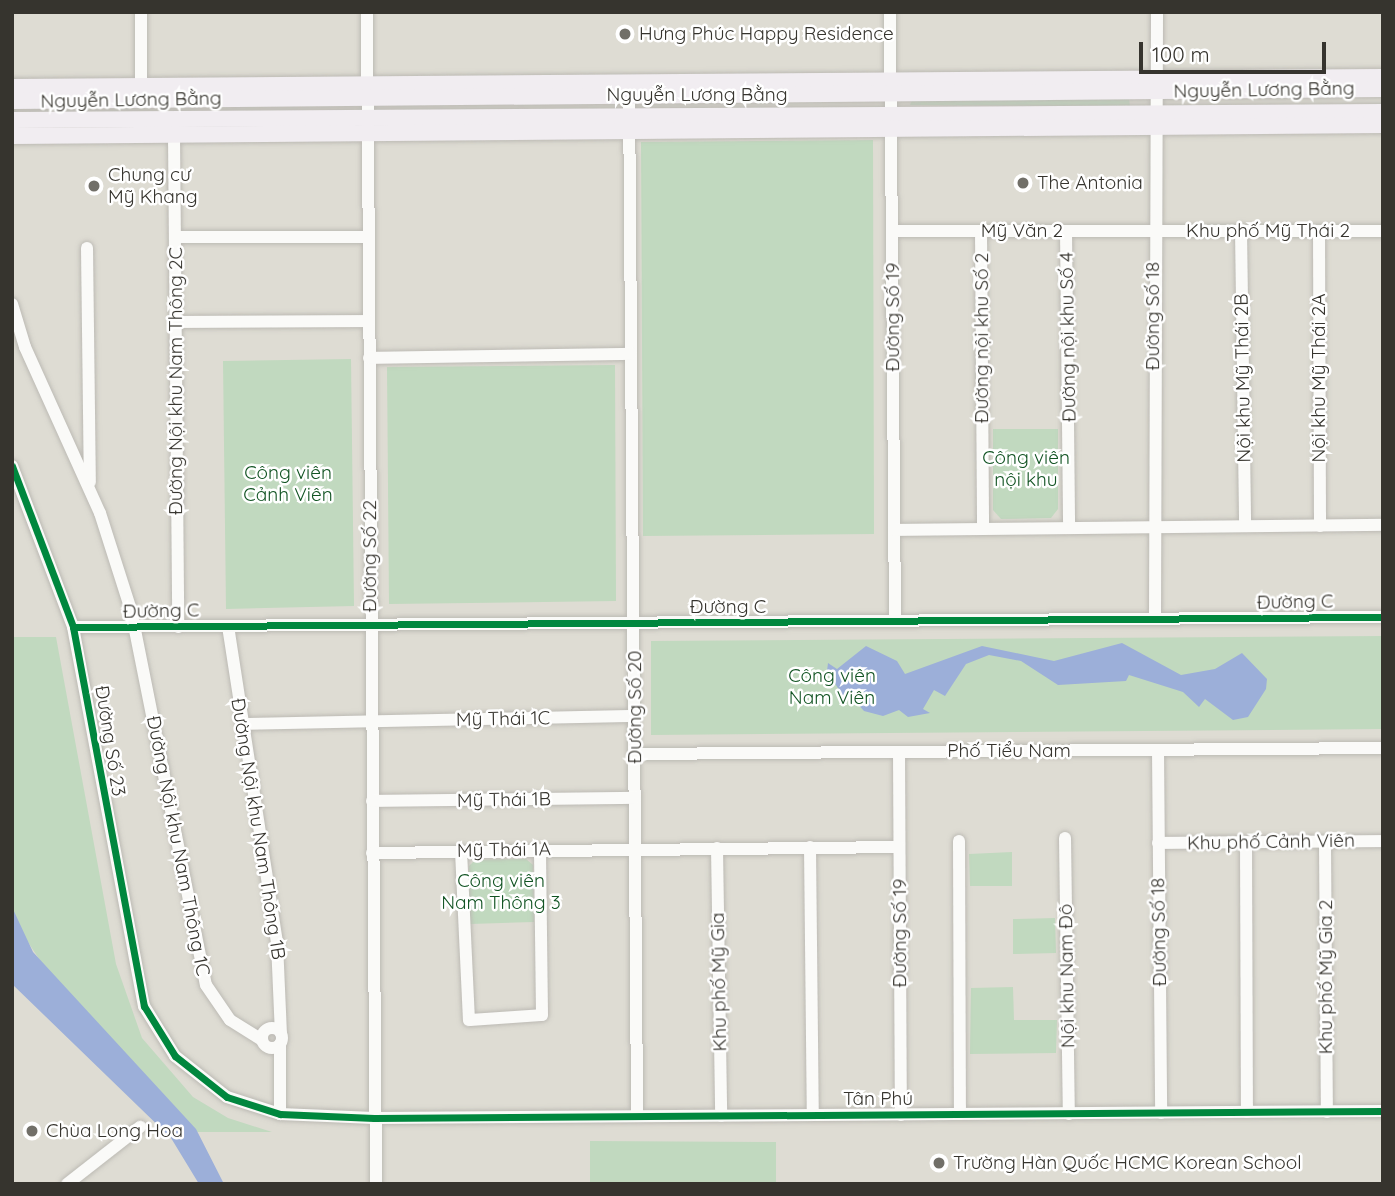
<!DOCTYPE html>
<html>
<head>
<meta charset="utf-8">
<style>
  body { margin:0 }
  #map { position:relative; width:1395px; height:1196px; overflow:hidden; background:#dedcd3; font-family:Quicksand,sans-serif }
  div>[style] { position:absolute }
  .green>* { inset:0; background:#c1d9bf }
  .water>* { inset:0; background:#9cafd9 }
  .roads { filter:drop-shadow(0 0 2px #bcbab4) drop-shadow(0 0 2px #bcbab4) }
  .minor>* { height:12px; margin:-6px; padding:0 6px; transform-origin:6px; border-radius:6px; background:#fafaf8 }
  .minor>.ring { margin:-6px; padding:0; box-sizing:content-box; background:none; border:12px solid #fafaf8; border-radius:50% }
  .major>* { height:16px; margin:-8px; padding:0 8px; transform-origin:8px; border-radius:8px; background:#f1edf1 }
  .cycleway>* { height:7px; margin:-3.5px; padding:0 3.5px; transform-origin:3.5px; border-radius:3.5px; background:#00873e }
  .dots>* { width:19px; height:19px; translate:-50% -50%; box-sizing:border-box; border:4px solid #fff; border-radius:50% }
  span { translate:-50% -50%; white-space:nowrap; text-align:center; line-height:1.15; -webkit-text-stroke:5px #fff; paint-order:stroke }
  .poi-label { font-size:19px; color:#36342e }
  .left { translate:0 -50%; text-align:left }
  .street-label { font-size:19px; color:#36342e }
  .park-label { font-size:19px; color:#125423 }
  .frame { position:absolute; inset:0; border:14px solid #36342e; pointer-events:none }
  .scale { position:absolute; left:1139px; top:42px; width:187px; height:32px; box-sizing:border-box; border:4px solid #36342e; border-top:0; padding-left:9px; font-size:21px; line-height:24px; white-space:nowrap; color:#36342e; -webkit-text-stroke:5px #fff; paint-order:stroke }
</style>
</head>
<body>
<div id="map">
  <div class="green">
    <div style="clip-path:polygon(1129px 99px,1130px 106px,910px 105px,912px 100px)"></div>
    <div style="clip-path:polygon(873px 140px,874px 534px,643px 536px,641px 142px)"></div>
    <div style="clip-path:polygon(351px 359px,354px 606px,226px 609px,223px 361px)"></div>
    <div style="clip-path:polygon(615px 365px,616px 601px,389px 604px,387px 367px)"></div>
    <div style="clip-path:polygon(993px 429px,1058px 429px,1058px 509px,1051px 518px,1001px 519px,993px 510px)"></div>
    <div style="clip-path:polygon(1383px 636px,1383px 729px,651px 735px,651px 641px)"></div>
    <div style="clip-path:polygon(12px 637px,56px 637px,116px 964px,142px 1038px,193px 1097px,228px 1118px,272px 1132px,197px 1132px,49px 974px,20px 930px,12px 907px)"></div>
    <div style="clip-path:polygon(1012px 852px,1012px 886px,970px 886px,969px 854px)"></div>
    <div style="clip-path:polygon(526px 859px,533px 865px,534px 922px,470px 924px,469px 866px,475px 860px)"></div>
    <div style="clip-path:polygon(1055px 918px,1056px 953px,1013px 954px,1013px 919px)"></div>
    <div style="clip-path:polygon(1013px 987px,1014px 1020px,1057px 1020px,1056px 1053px,970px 1054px,971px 988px)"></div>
    <div style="clip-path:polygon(590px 1141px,776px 1142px,776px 1184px,590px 1184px)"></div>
  </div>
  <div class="water">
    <div style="clip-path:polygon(1122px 643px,1181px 675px,1215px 669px,1242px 653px,1267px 679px,1266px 689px,1248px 717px,1233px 720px,1205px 699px,1199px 707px,1183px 692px,1129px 675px,1126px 681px,1058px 685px,1021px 661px,989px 655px,966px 664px,945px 696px,934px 690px,923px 709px,930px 713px,908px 717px,899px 710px,883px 716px,864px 711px,850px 695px,845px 699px,827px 671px,828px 663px,837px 669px,866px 646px,897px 661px,905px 674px,982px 646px,1054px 661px)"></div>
    <div style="clip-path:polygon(12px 907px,33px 952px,196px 1129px,224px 1184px,199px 1184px,171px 1138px,12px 984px)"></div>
  </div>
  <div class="roads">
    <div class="minor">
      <div style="left:141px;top:12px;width:80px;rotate:90deg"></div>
      <div style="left:367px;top:12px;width:1172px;rotate:89.56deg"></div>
      <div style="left:890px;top:12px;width:609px;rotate:89.53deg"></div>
      <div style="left:629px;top:88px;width:1028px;rotate:89.55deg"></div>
      <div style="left:174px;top:135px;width:492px;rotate:89.5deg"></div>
      <div style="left:1241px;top:230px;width:296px;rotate:89.2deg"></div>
      <div style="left:892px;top:231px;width:491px"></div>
      <div style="left:981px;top:231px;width:298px;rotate:89.6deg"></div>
      <div style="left:1066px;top:231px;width:297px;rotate:89.4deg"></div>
      <div style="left:1319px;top:231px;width:295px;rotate:89.8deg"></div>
      <div style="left:175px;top:237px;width:193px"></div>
      <div style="left:87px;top:248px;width:234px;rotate:89.3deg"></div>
      <div style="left:12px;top:304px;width:45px;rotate:73.2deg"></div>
      <div style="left:25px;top:347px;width:182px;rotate:65.7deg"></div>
      <div style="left:100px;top:513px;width:102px;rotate:72.3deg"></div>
      <div style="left:131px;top:610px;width:382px;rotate:78.7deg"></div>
      <div style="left:206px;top:985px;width:42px;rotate:55.6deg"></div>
      <div style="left:230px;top:1020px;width:38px;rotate:32deg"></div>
      <div style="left:175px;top:322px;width:194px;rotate:-0.3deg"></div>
      <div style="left:369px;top:358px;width:262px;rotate:-0.9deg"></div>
      <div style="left:12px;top:466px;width:172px;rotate:69.2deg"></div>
      <div style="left:73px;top:627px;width:386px;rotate:79.4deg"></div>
      <div style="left:144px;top:1006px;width:59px;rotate:58.2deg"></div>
      <div style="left:175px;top:1056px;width:66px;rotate:38.3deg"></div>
      <div style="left:227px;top:1097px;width:56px;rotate:17.8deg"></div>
      <div style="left:280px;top:1114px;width:94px;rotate:2.4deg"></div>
      <div style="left:374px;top:1118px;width:1009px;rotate:-0.4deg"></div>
      <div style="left:894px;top:530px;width:489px;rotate:-0.6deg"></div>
      <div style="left:1155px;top:619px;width:607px;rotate:-89.81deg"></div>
      <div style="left:228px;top:626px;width:321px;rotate:81.2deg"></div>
      <div style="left:277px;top:943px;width:90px;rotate:87.5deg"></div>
      <div style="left:73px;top:627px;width:1310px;rotate:-0.44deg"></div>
      <div style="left:242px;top:724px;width:393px;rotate:-1.2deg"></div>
      <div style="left:1158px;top:750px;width:363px;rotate:89.5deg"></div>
      <div style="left:899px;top:752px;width:363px;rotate:89.7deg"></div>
      <div style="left:635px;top:754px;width:748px;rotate:-0.46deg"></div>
      <div style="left:372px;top:801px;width:263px;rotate:-0.7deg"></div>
      <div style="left:1065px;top:838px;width:276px;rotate:89.2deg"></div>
      <div style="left:959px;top:841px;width:273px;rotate:89.8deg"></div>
      <div style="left:1246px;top:842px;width:270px;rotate:89.8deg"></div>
      <div style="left:1325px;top:842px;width:270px;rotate:89.6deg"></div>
      <div style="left:1158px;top:843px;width:225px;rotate:-0.5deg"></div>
      <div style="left:810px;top:847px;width:268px;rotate:89.4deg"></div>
      <div style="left:717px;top:848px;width:268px;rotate:89.1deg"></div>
      <div style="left:461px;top:851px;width:169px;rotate:87.3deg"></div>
      <div style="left:469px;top:1020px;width:73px;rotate:-3.9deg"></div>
      <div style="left:542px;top:1015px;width:165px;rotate:-90.7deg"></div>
      <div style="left:372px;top:853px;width:527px;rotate:-0.65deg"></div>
      <div class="ring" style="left:262px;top:1028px;width:8px;height:8px"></div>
      <div style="left:280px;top:1114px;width:70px;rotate:-90deg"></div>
      <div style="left:67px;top:1184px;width:93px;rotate:-38deg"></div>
    </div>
    <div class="major">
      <div style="left:12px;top:87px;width:1371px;rotate:-0.42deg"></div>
      <div style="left:12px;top:101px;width:1371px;rotate:-0.5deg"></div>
      <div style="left:12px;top:120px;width:1371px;rotate:-0.33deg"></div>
      <div style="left:12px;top:136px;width:1371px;rotate:-0.46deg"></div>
    </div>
  </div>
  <div class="cycleway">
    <div style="left:12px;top:466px;width:172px;rotate:69.2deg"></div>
    <div style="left:73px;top:627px;width:386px;rotate:79.4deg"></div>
    <div style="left:144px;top:1006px;width:59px;rotate:58.2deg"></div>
    <div style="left:175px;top:1056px;width:66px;rotate:38.3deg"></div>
    <div style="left:227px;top:1097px;width:56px;rotate:17.8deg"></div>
    <div style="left:280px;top:1114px;width:94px;rotate:2.4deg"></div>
    <div style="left:374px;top:1118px;width:1009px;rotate:-0.4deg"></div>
    <div style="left:73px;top:627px;width:1310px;rotate:-0.44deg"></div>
  </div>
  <div class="dots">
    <div style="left:625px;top:34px;background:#716f68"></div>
    <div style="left:1023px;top:183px;background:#716f68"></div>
    <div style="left:94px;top:186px;background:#716f68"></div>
    <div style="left:32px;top:1131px;background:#716f68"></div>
    <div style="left:939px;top:1163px;background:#716f68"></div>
  </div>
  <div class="poi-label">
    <span class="left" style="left:639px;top:34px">Hưng Phúc Happy Residence</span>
    <span class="left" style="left:108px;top:186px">Chung cư<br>Mỹ Khang</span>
    <span class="left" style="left:1037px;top:183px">The Antonia</span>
    <span class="left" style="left:46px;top:1131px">Chùa Long Hoa</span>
    <span class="left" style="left:953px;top:1163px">Trường Hàn Quốc HCMC Korean School</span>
  </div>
  <div class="street-label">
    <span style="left:1264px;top:90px;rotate:-1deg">Nguyễn Lương Bằng</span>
    <span style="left:697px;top:95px">Nguyễn Lương Bằng</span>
    <span style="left:131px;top:100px;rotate:-1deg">Nguyễn Lương Bằng</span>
    <span style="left:1022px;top:231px">Mỹ Văn 2</span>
    <span style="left:1268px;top:231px">Khu phố Mỹ Thái 2</span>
    <span style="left:1153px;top:316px;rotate:-90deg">Đường Số 18</span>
    <span style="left:893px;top:317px;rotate:-90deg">Đường Số 19</span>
    <span style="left:1068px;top:337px;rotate:-91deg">Đường nội khu Số 4</span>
    <span style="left:982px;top:338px;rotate:-90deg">Đường nội khu Số 2</span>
    <span style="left:1243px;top:378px;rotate:-91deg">Nội khu Mỹ Thái 2B</span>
    <span style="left:1319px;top:378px;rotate:-90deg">Nội khu Mỹ Thái 2A</span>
    <span style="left:176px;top:381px;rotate:-90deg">Đường Nội khu Nam Thông 2C</span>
    <span style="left:370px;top:556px;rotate:-90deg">Đường Số 22</span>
    <span style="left:1295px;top:602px;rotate:-1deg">Đường C</span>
    <span style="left:728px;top:607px">Đường C</span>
    <span style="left:161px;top:611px;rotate:-1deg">Đường C</span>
    <span style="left:635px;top:707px;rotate:-90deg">Đường Số 20</span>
    <span style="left:503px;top:719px;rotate:-1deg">Mỹ Thái 1C</span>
    <span style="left:110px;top:741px;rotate:81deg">Đường Số 23</span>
    <span style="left:1009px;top:751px">Phố Tiểu Nam</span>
    <span style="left:504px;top:800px;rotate:-1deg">Mỹ Thái 1B</span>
    <span style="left:258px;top:829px;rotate:81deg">Đường Nội khu Nam Thông 1B</span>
    <span style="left:1271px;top:842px;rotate:-1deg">Khu phố Cảnh Viên</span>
    <span style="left:178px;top:846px;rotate:79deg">Đường Nội khu Nam Thông 1C</span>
    <span style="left:504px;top:850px;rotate:-1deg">Mỹ Thái 1A</span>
    <span style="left:1159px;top:932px;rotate:-91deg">Đường Số 18</span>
    <span style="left:900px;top:933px;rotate:-90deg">Đường Số 19</span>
    <span style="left:1067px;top:976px;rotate:-91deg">Nội khu Nam Đô</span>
    <span style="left:1326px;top:977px;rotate:-90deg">Khu phố Mỹ Gia 2</span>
    <span style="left:719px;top:982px;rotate:-91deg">Khu phố Mỹ Gia</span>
    <span style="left:878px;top:1099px">Tân Phú</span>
  </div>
  <div class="park-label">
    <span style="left:1026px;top:469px">Công viên<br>nội khu</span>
    <span style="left:288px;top:484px">Công viên<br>Cảnh Viên</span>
    <span style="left:832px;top:687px">Công viên<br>Nam Viên</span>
    <span style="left:501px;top:892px">Công viên<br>Nam Thông 3</span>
  </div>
  <div class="frame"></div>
  <div class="scale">100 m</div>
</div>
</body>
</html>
